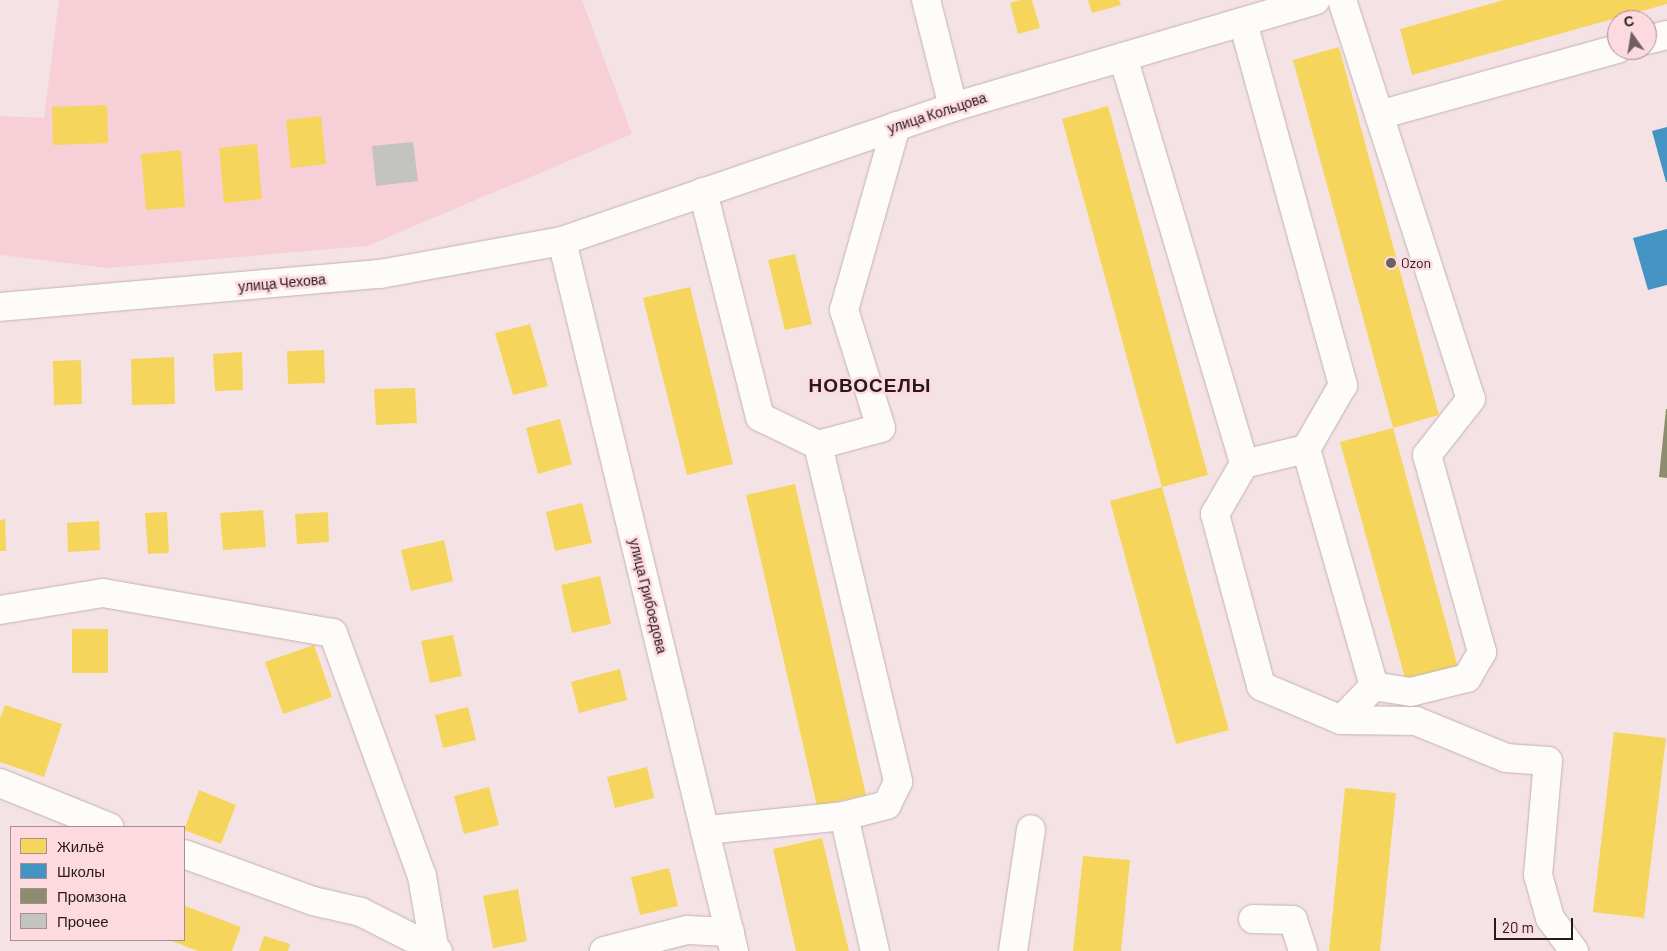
<!DOCTYPE html>
<html>
<head>
<meta charset="utf-8">
<style>
  body { margin:0 }
  #map { position:relative; width:1667px; height:951px; overflow:hidden; background:#f5e2e5; font-family:Barlow,sans-serif }
  div>[style] { position:absolute }
  .green>* { inset:0; background:#f7cfd6 }
  .homes>* { inset:0; background:#f6d55c }
  .schools>* { inset:0; background:#4393c3 }
  .industry>* { inset:0; background:#8c8c6e }
  .building>* { inset:0; background:#c3c3c1 }
  .roads { filter:drop-shadow(0 0 1px #c1b1b4) drop-shadow(0 0 1px #c1b1b4) }
  .minor>* { height:28px; margin:-14px; padding:0 14px; transform-origin:14px; border-radius:14px; background:#fefbfb }
  .dots>* { width:14px; height:14px; translate:-50% -50%; box-sizing:border-box; border:2px solid #fddadf; border-radius:50% }
  span { translate:-50% -50%; white-space:nowrap; text-align:center; line-height:1.15; -webkit-text-stroke:5px #fddadf; paint-order:stroke }
  .street-label { font-size:14px; color:#28191b }
  .poi-label { font-size:14px; color:#28191b }
  .left { translate:0 -50%; text-align:left }
  .district-label { font-size:19px; color:#28191b; font-weight:700; letter-spacing:1px }
  .legend { position:absolute; left:10px; top:826px; width:175px; height:115px; box-sizing:border-box; background:#fddadf; border:1px solid #a88d91; margin:0; padding:6px 9px; list-style:none; font-size:15px; color:#28191b }
  .legend li { display:flex; align-items:center; gap:10px; height:25px }
  .legend b { width:25px; border:1px solid #a88d91 }
  .north { position:absolute; left:1607px; top:10px; width:50px; height:50px; box-sizing:border-box; background:#fddadf; border:1px solid #a88d91; border-radius:50%; rotate:347deg; font-size:14px; font-weight:700; line-height:20px; text-align:center; color:#28191b }
  .north::after { content:''; display:block; margin:auto; width:18px; height:22px; background:#705f62; clip-path:polygon(50% 0,100% 100%,50% 72%,0 100%) }
  .scale { position:absolute; left:1494px; top:918px; width:79px; height:22px; box-sizing:border-box; border:2px solid #28191b; border-top:0; padding-left:6px; font-size:15px; line-height:18px; white-space:nowrap; color:#28191b; -webkit-text-stroke:4px #fddadf; paint-order:stroke }
</style>
</head>
<body>
<div id="map">
  <div class="green">
    <div style="clip-path:polygon(59px 0,582px 0,632px 134px,367px 246px,107px 268px,0 255px,0 116px,44px 118px)"></div>
  </div>
  <div class="homes">
    <div style="clip-path:polygon(1020px 0,1032px 0,1040px 28px,1018px 34px,1010px 3px)"></div>
    <div style="clip-path:polygon(1088px 0,1119px 0,1121px 5px,1092px 13px)"></div>
    <div style="clip-path:polygon(1504px 0,1667px 0,1667px 4px,1412px 75px,1400px 29px)"></div>
    <div style="clip-path:polygon(1339px 47px,1439px 415px,1393px 428px,1293px 60px)"></div>
    <div style="clip-path:polygon(107px 105px,108px 143px,53px 145px,52px 107px)"></div>
    <div style="clip-path:polygon(1108px 106px,1208px 475px,1162px 487px,1062px 119px)"></div>
    <div style="clip-path:polygon(321px 116px,326px 164px,291px 168px,286px 120px)"></div>
    <div style="clip-path:polygon(257px 144px,262px 199px,224px 203px,219px 148px)"></div>
    <div style="clip-path:polygon(181px 150px,185px 207px,146px 210px,141px 154px)"></div>
    <div style="clip-path:polygon(795px 254px,812px 324px,785px 330px,768px 260px)"></div>
    <div style="clip-path:polygon(690px 287px,733px 464px,687px 475px,643px 298px)"></div>
    <div style="clip-path:polygon(530px 324px,548px 386px,513px 395px,495px 333px)"></div>
    <div style="clip-path:polygon(324px 350px,325px 383px,288px 384px,287px 351px)"></div>
    <div style="clip-path:polygon(242px 352px,243px 390px,215px 391px,213px 354px)"></div>
    <div style="clip-path:polygon(174px 357px,175px 404px,132px 405px,131px 359px)"></div>
    <div style="clip-path:polygon(81px 360px,82px 404px,54px 405px,53px 361px)"></div>
    <div style="clip-path:polygon(415px 388px,417px 423px,376px 425px,374px 389px)"></div>
    <div style="clip-path:polygon(560px 419px,572px 464px,538px 474px,526px 428px)"></div>
    <div style="clip-path:polygon(1393px 428px,1459px 671px,1407px 685px,1340px 442px)"></div>
    <div style="clip-path:polygon(795px 484px,866px 795px,817px 806px,746px 495px)"></div>
    <div style="clip-path:polygon(1162px 487px,1229px 730px,1176px 744px,1110px 501px)"></div>
    <div style="clip-path:polygon(582px 503px,592px 543px,555px 551px,546px 512px)"></div>
    <div style="clip-path:polygon(263px 510px,266px 547px,223px 550px,220px 513px)"></div>
    <div style="clip-path:polygon(167px 512px,169px 553px,148px 554px,145px 513px)"></div>
    <div style="clip-path:polygon(328px 512px,329px 542px,297px 544px,295px 514px)"></div>
    <div style="clip-path:polygon(5px 519px,6px 551px,0 551px,0 520px)"></div>
    <div style="clip-path:polygon(99px 521px,100px 550px,68px 552px,67px 523px)"></div>
    <div style="clip-path:polygon(444px 540px,453px 581px,411px 591px,401px 550px)"></div>
    <div style="clip-path:polygon(600px 576px,611px 624px,572px 633px,561px 585px)"></div>
    <div style="clip-path:polygon(72px 629px,108px 629px,108px 673px,72px 673px)"></div>
    <div style="clip-path:polygon(453px 635px,462px 676px,430px 683px,421px 641px)"></div>
    <div style="clip-path:polygon(314px 645px,332px 697px,283px 714px,265px 662px)"></div>
    <div style="clip-path:polygon(620px 669px,627px 700px,579px 713px,571px 682px)"></div>
    <div style="clip-path:polygon(5px 705px,62px 724px,44px 777px,0 762px,0 718px)"></div>
    <div style="clip-path:polygon(468px 707px,476px 740px,443px 748px,435px 715px)"></div>
    <div style="clip-path:polygon(1614px 732px,1666px 738px,1644px 918px,1593px 912px)"></div>
    <div style="clip-path:polygon(647px 767px,654px 798px,615px 808px,607px 777px)"></div>
    <div style="clip-path:polygon(489px 787px,499px 825px,464px 834px,454px 796px)"></div>
    <div style="clip-path:polygon(1345px 788px,1396px 793px,1380px 951px,1329px 951px)"></div>
    <div style="clip-path:polygon(199px 790px,236px 805px,221px 844px,184px 830px)"></div>
    <div style="clip-path:polygon(822px 838px,849px 951px,796px 951px,773px 849px)"></div>
    <div style="clip-path:polygon(1083px 856px,1130px 860px,1121px 951px,1073px 951px)"></div>
    <div style="clip-path:polygon(669px 868px,678px 906px,640px 915px,631px 877px)"></div>
    <div style="clip-path:polygon(518px 889px,527px 941px,493px 948px,483px 896px)"></div>
    <div style="clip-path:polygon(185px 906px,241px 927px,232px 951px,198px 951px,172px 941px,184px 940px)"></div>
    <div style="clip-path:polygon(264px 936px,290px 944px,288px 951px,259px 951px)"></div>
  </div>
  <div class="schools">
    <div style="clip-path:polygon(1667px 127px,1667px 182px,1666px 182px,1652px 131px)"></div>
    <div style="clip-path:polygon(1667px 229px,1667px 285px,1648px 290px,1633px 238px)"></div>
  </div>
  <div class="industry">
    <div style="clip-path:polygon(1666px 409px,1667px 409px,1667px 478px,1659px 477px)"></div>
  </div>
  <div class="building">
    <div style="clip-path:polygon(413px 142px,418px 181px,376px 186px,372px 146px)"></div>
  </div>
  <div class="roads">
    <div class="minor">
      <div style="left:926px;top:0;width:110px;rotate:75.8deg"></div>
      <div style="left:1342px;top:0;width:419px;rotate:72.1deg"></div>
      <div style="left:1471px;top:399px;width:71px;rotate:128.2deg"></div>
      <div style="left:1427px;top:455px;width:205px;rotate:74.4deg"></div>
      <div style="left:1482px;top:652px;width:30px;rotate:120deg"></div>
      <div style="left:1467px;top:678px;width:58px;rotate:166deg"></div>
      <div style="left:1411px;top:692px;width:37px;rotate:-171deg"></div>
      <div style="left:1243px;top:22px;width:377px;rotate:74.6deg"></div>
      <div style="left:1343px;top:385px;width:74px;rotate:120deg"></div>
      <div style="left:1306px;top:449px;width:247px;rotate:74deg"></div>
      <div style="left:1374px;top:686px;width:47px;rotate:134.1deg"></div>
      <div style="left:1647px;top:40px;width:21px;rotate:-14deg"></div>
      <div style="left:1123px;top:57px;width:425px;rotate:73.4deg"></div>
      <div style="left:1244px;top:464px;width:58px;rotate:120.1deg"></div>
      <div style="left:1215px;top:514px;width:178px;rotate:75deg"></div>
      <div style="left:1261px;top:686px;width:87px;rotate:23deg"></div>
      <div style="left:1341px;top:720px;width:75px;rotate:0.8deg"></div>
      <div style="left:1416px;top:721px;width:97px;rotate:22.3deg"></div>
      <div style="left:1506px;top:758px;width:42px;rotate:4.1deg"></div>
      <div style="left:1548px;top:761px;width:114px;rotate:95deg"></div>
      <div style="left:1538px;top:875px;width:45px;rotate:74.4deg"></div>
      <div style="left:1550px;top:918px;width:41px;rotate:54deg"></div>
      <div style="left:1379px;top:115px;width:247px;rotate:-15.5deg"></div>
      <div style="left:703px;top:192px;width:232px;rotate:75.8deg"></div>
      <div style="left:760px;top:417px;width:64px;rotate:25.8deg"></div>
      <div style="left:818px;top:445px;width:346px;rotate:76.6deg"></div>
      <div style="left:898px;top:782px;width:25px;rotate:116deg"></div>
      <div style="left:887px;top:805px;width:44px;rotate:165.7deg"></div>
      <div style="left:844px;top:816px;width:140px;rotate:174.2deg"></div>
      <div style="left:562px;top:241px;width:731px;rotate:76.38deg"></div>
      <div style="left:0;top:307px;width:381px;rotate:-5deg"></div>
      <div style="left:380px;top:274px;width:185px;rotate:-10.3deg"></div>
      <div style="left:562px;top:241px;width:413px;rotate:-18.9deg"></div>
      <div style="left:953px;top:107px;width:378px;rotate:-16.4deg"></div>
      <div style="left:818px;top:445px;width:65px;rotate:-15.1deg"></div>
      <div style="left:881px;top:428px;width:124px;rotate:-107.4deg"></div>
      <div style="left:844px;top:310px;width:191px;rotate:-74.2deg"></div>
      <div style="left:1244px;top:464px;width:64px;rotate:-13.6deg"></div>
      <div style="left:0;top:610px;width:104px;rotate:-9.4deg"></div>
      <div style="left:103px;top:593px;width:233px;rotate:9.9deg"></div>
      <div style="left:333px;top:633px;width:259px;rotate:69.9deg"></div>
      <div style="left:422px;top:876px;width:71px;rotate:80.3deg"></div>
      <div style="left:0;top:783px;width:118px;rotate:22deg"></div>
      <div style="left:844px;top:816px;width:139px;rotate:77.1deg"></div>
      <div style="left:184px;top:854px;width:137px;rotate:20deg"></div>
      <div style="left:313px;top:901px;width:49px;rotate:12.9deg"></div>
      <div style="left:361px;top:912px;width:86px;rotate:26.9deg"></div>
      <div style="left:1253px;top:919px;width:40px;rotate:1.4deg"></div>
      <div style="left:1293px;top:920px;width:33px;rotate:72deg"></div>
      <div style="left:604px;top:951px;width:86px;rotate:-14.2deg"></div>
      <div style="left:687px;top:930px;width:43px;rotate:2.7deg"></div>
      <div style="left:1013px;top:951px;width:123px;rotate:-81.6deg"></div>
    </div>
  </div>
  <div class="dots">
    <div style="left:1391px;top:263px;background:#705f62"></div>
  </div>
  <div class="street-label">
    <span style="left:937px;top:113px;rotate:-18deg">улица Кольцова</span>
    <span style="left:282px;top:283px;rotate:-5deg">улица Чехова</span>
    <span style="left:648px;top:596px;rotate:76deg">улица Грибоедова</span>
  </div>
  <div class="poi-label">
    <span class="left" style="left:1401px;top:263px">Ozon</span>
  </div>
  <div class="district-label">
    <span style="left:870px;top:385px">НОВОСЕЛЫ</span>
  </div>
  <ul class="legend">
  <li><b style="height:14px;background:#f6d55c"></b>Жильё</li>
  <li><b style="height:14px;background:#4393c3"></b>Школы</li>
  <li><b style="height:14px;background:#8c8c6e"></b>Промзона</li>
  <li><b style="height:14px;background:#c3c3c1"></b>Прочее</li>
  </ul>
  <div class="north">С</div>
  <div class="scale">20 m</div>
</div>
</body>
</html>
